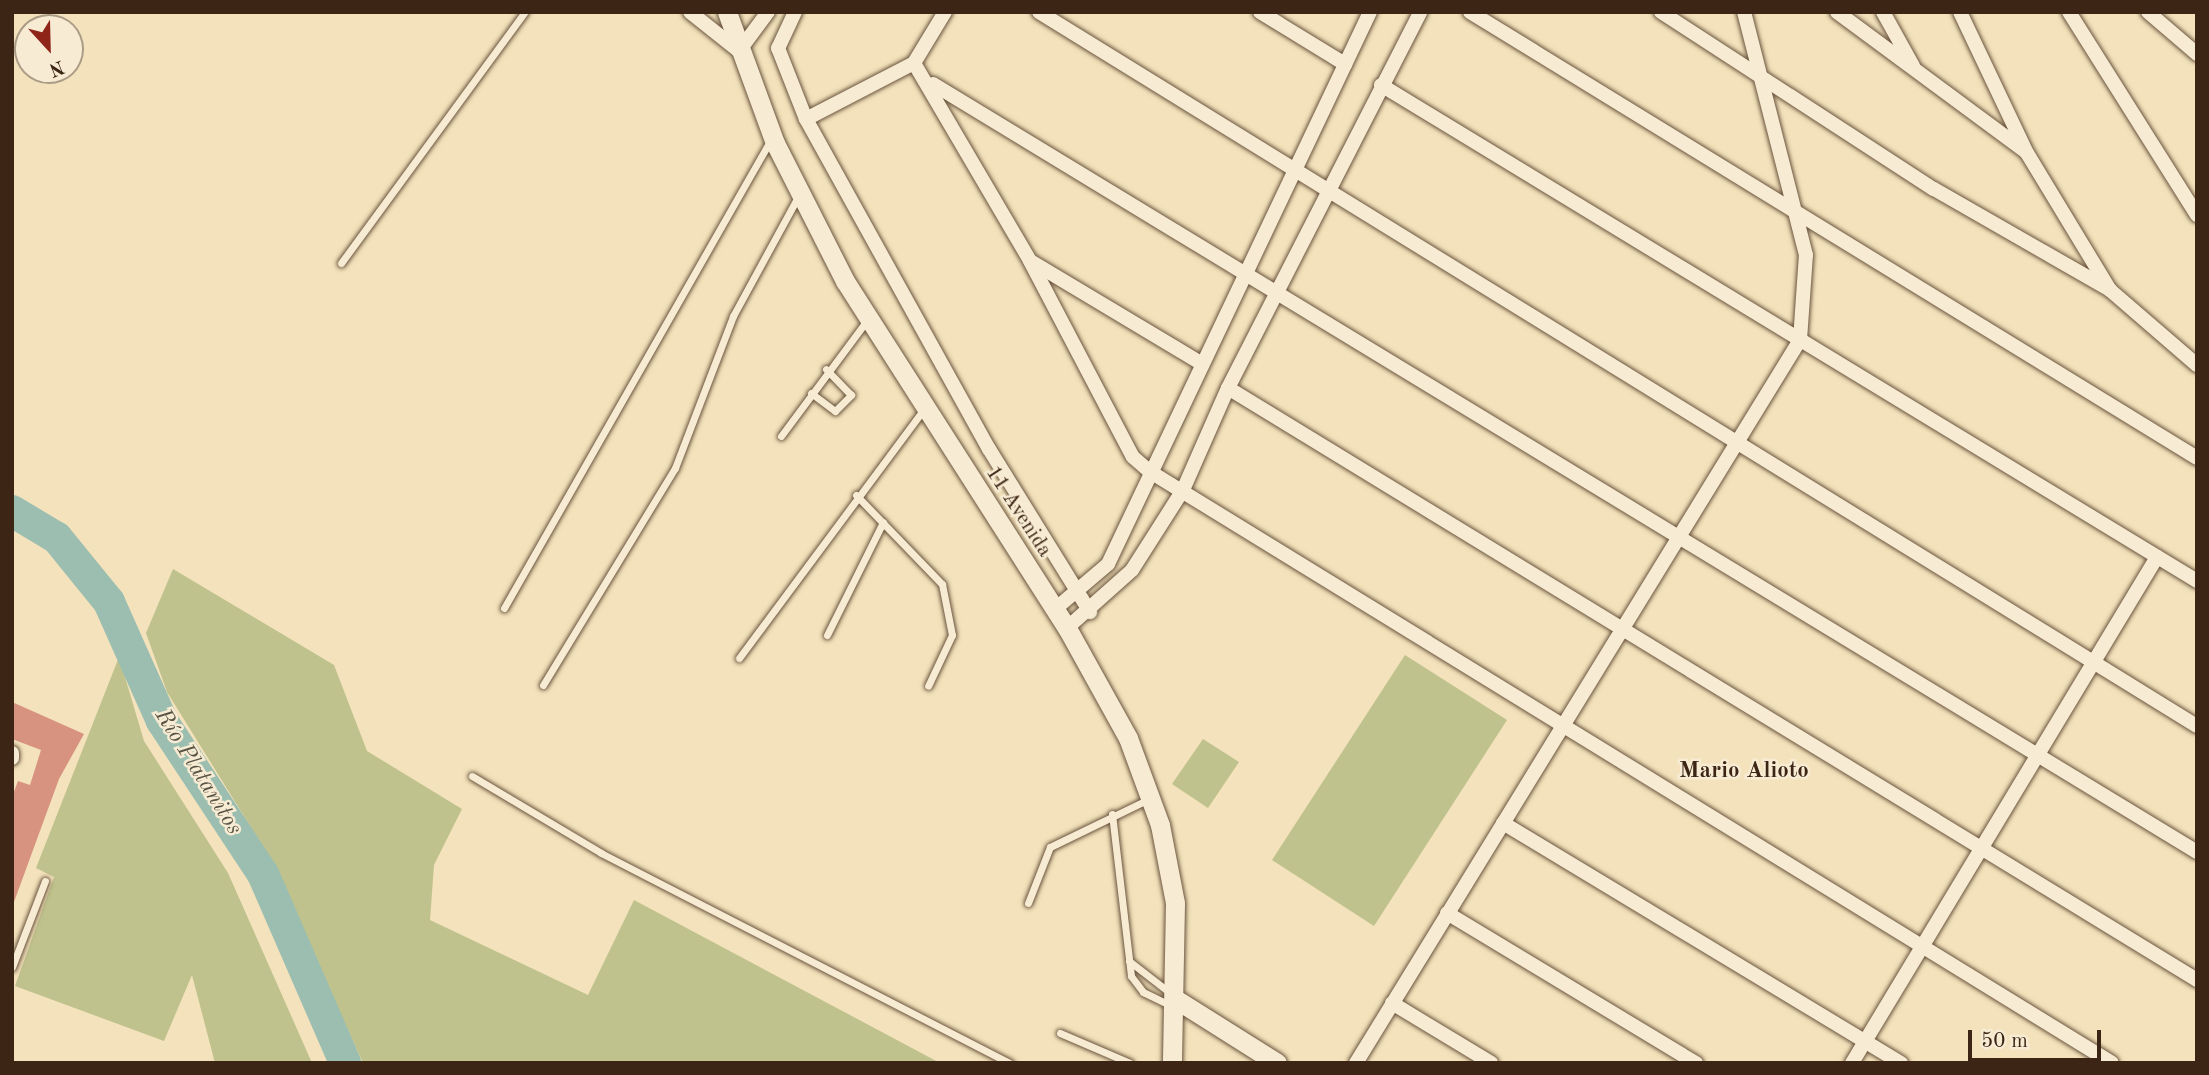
<!DOCTYPE html>
<html>
<head>
<meta charset="utf-8">
<style>
  body { margin:0 }
  #map { position:relative; width:2209px; height:1075px; overflow:hidden; background:#f3e2bb; font-family:"Old Standard TT",serif }
  div>[style] { position:absolute }
  .green>* { inset:0; background:#bfc28d }
  .river>* { height:32px; margin:-16px; padding:0 16px; transform-origin:16px; border-radius:16px; background:#9bbeb0 }
  .building>* { inset:0; background:#d79380 }
  .roads { filter:drop-shadow(0 0 2px #6a543e) drop-shadow(0 0 2px #6a543e) }
  .lane>* { height:7px; margin:-3.5px; padding:0 3.5px; transform-origin:3.5px; border-radius:3.5px; background:#f7ecd3 }
  .street>* { height:14px; margin:-7px; padding:0 7px; transform-origin:7px; border-radius:7px; background:#f7ecd3 }
  .secondary>* { height:19px; margin:-9.5px; padding:0 9.5px; transform-origin:9.5px; border-radius:9.5px; background:#f7ecd3 }
  span { translate:-50% -50%; white-space:nowrap; text-align:center; line-height:1.15; -webkit-text-stroke:5px #f7ecd3; paint-order:stroke }
  .street-label { font-size:21px; color:#3c2515 }
  .neighbourhood-label { font-size:23px; color:#3c2515; font-weight:700 }
  .water-label { font-size:23px; color:#585344; font-style:italic }
  .frame { position:absolute; inset:0; border:14px solid #3c2515; pointer-events:none }
  .north { position:absolute; left:14px; top:14px; width:70px; height:70px; box-sizing:border-box; background:#f7ecd3; border:2px solid #ac9c87; border-radius:50%; rotate:158deg; font-size:19px; font-weight:700; line-height:28px; text-align:center; color:#3c2515 }
  .north::after { content:''; display:block; margin:auto; width:24px; height:32px; background:#8f2418; clip-path:polygon(50% 0,100% 100%,50% 72%,0 100%) }
  .scale { position:absolute; left:1968px; top:1030px; width:133px; height:32px; box-sizing:border-box; border:4px solid #3c2515; border-top:0; padding-left:9px; font-size:21px; line-height:24px; white-space:nowrap; color:#3c2515; -webkit-text-stroke:5px #f7ecd3; paint-order:stroke }
</style>
</head>
<body>
<div id="map">
  <div class="green">
    <div style="clip-path:polygon(173px 569px,334px 665px,367px 751px,462px 809px,434px 865px,430px 920px,588px 995px,634px 900px,940px 1063px,363px 1063px,265px 850px,167px 692px,146px 633px)"></div>
    <div style="clip-path:polygon(1405px 655px,1507px 720px,1374px 926px,1272px 860px)"></div>
    <div style="clip-path:polygon(119px 657px,144px 741px,228px 873px,312px 1063px,215px 1063px,192px 975px,164px 1041px,15px 986px,54px 877px,36px 868px)"></div>
    <div style="clip-path:polygon(1203px 739px,1239px 762px,1208px 808px,1172px 784px)"></div>
  </div>
  <div class="river">
    <div style="left:12px;top:511px;width:52px;rotate:31deg"></div>
    <div style="left:57px;top:538px;width:82px;rotate:50.9deg"></div>
    <div style="left:109px;top:602px;width:130px;rotate:66deg"></div>
    <div style="left:162px;top:721px;width:183px;rotate:56.6deg"></div>
    <div style="left:263px;top:874px;width:206px;rotate:66.5deg"></div>
  </div>
  <div class="building">
    <div style="clip-path:polygon(12px 702px,84px 734px,59px 779px,14px 902px,12px 797px,18px 781px,30px 785px,41px 750px,12px 739px)"></div>
  </div>
  <div class="roads">
    <div class="lane">
      <div style="left:341px;top:263px;width:311px;rotate:-53.8deg"></div>
      <div style="left:811px;top:393px;width:30px;rotate:37deg"></div>
      <div style="left:835px;top:411px;width:23px;rotate:-45deg"></div>
      <div style="left:851px;top:395px;width:36px;rotate:-134deg"></div>
      <div style="left:781px;top:436px;width:146px;rotate:-53.4deg"></div>
      <div style="left:856px;top:495px;width:124px;rotate:46deg"></div>
      <div style="left:942px;top:584px;width:52px;rotate:78.9deg"></div>
      <div style="left:952px;top:635px;width:56px;rotate:115.2deg"></div>
      <div style="left:504px;top:608px;width:537px;rotate:-60.33deg"></div>
      <div style="left:827px;top:635px;width:126px;rotate:-63.6deg"></div>
      <div style="left:739px;top:658px;width:310px;rotate:-53.4deg"></div>
      <div style="left:543px;top:685px;width:254px;rotate:-58.7deg"></div>
      <div style="left:675px;top:468px;width:163px;rotate:-69.1deg"></div>
      <div style="left:733px;top:316px;width:136px;rotate:-61.4deg"></div>
      <div style="left:472px;top:776px;width:150px;rotate:30.8deg"></div>
      <div style="left:601px;top:853px;width:460px;rotate:27.2deg"></div>
      <div style="left:1112px;top:814px;width:163px;rotate:83.3deg"></div>
      <div style="left:1131px;top:976px;width:20px;rotate:53deg"></div>
      <div style="left:1143px;top:992px;width:30px;rotate:26deg"></div>
      <div style="left:1028px;top:903px;width:60px;rotate:-68.6deg"></div>
      <div style="left:1050px;top:847px;width:108px;rotate:-25.9deg"></div>
      <div style="left:1129px;top:961px;width:51px;rotate:37.8deg"></div>
      <div style="left:12px;top:967px;width:92px;rotate:-69deg"></div>
      <div style="left:1060px;top:1033px;width:76px;rotate:23.2deg"></div>
    </div>
    <div class="street">
      <div style="left:690px;top:12px;width:63px;rotate:38.5deg"></div>
      <div style="left:739px;top:51px;width:49px;rotate:-53.4deg"></div>
      <div style="left:795px;top:12px;width:40px;rotate:115deg"></div>
      <div style="left:778px;top:48px;width:76px;rotate:68.5deg"></div>
      <div style="left:806px;top:119px;width:377px;rotate:61deg"></div>
      <div style="left:989px;top:449px;width:192px;rotate:58.2deg"></div>
      <div style="left:1039px;top:12px;width:1360px;rotate:31.66deg"></div>
      <div style="left:1260px;top:12px;width:100px;rotate:31.5deg"></div>
      <div style="left:1470px;top:12px;width:853px;rotate:31.53deg"></div>
      <div style="left:1661px;top:12px;width:325px;rotate:33deg"></div>
      <div style="left:1934px;top:189px;width:203px;rotate:29.8deg"></div>
      <div style="left:1837px;top:12px;width:234px;rotate:36.5deg"></div>
      <div style="left:1883px;top:12px;width:62px;rotate:60.9deg"></div>
      <div style="left:1960px;top:12px;width:156px;rotate:64.6deg"></div>
      <div style="left:2027px;top:153px;width:160px;rotate:58.8deg"></div>
      <div style="left:2110px;top:290px;width:115px;rotate:40.8deg"></div>
      <div style="left:2069px;top:12px;width:240px;rotate:57.8deg"></div>
      <div style="left:2148px;top:12px;width:65px;rotate:40.6deg"></div>
      <div style="left:914px;top:63px;width:229px;rotate:59.6deg"></div>
      <div style="left:1030px;top:261px;width:221px;rotate:62.3deg"></div>
      <div style="left:1133px;top:457px;width:21px;rotate:41deg"></div>
      <div style="left:1149px;top:471px;width:1130px;rotate:31.58deg"></div>
      <div style="left:933px;top:84px;width:1479px;rotate:31.28deg"></div>
      <div style="left:1381px;top:85px;width:955px;rotate:31.29deg"></div>
      <div style="left:806px;top:119px;width:122px;rotate:-27.4deg"></div>
      <div style="left:914px;top:63px;width:60px;rotate:-58.7deg"></div>
      <div style="left:1032px;top:262px;width:197px;rotate:30.9deg"></div>
      <div style="left:1228px;top:388px;width:1136px;rotate:31.42deg"></div>
      <div style="left:1054px;top:610px;width:71px;rotate:-40.4deg"></div>
      <div style="left:1108px;top:564px;width:611px;rotate:-64.61deg"></div>
      <div style="left:1067px;top:628px;width:87px;rotate:-41.7deg"></div>
      <div style="left:1132px;top:570px;width:95px;rotate:-57.5deg"></div>
      <div style="left:1183px;top:490px;width:111px;rotate:-66.2deg"></div>
      <div style="left:1228px;top:388px;width:422px;rotate:-62.9deg"></div>
      <div style="left:12px;top:753px;width:5px;rotate:90deg"></div>
      <div style="left:1503px;top:823px;width:465px;rotate:31.1deg"></div>
      <div style="left:1447px;top:913px;width:291px;rotate:31.1deg"></div>
      <div style="left:1392px;top:1003px;width:116px;rotate:31.2deg"></div>
      <div style="left:1356px;top:1063px;width:848px;rotate:-58.45deg"></div>
      <div style="left:1800px;top:340px;width:85px;rotate:-86deg"></div>
      <div style="left:1806px;top:255px;width:251px;rotate:-104.3deg"></div>
      <div style="left:1852px;top:1063px;width:591px;rotate:-58.92deg"></div>
    </div>
    <div class="secondary">
      <div style="left:727px;top:12px;width:140px;rotate:69.9deg"></div>
      <div style="left:775px;top:143px;width:155px;rotate:63.1deg"></div>
      <div style="left:845px;top:281px;width:412px;rotate:57.4deg"></div>
      <div style="left:1067px;top:628px;width:126px;rotate:61deg"></div>
      <div style="left:1128px;top:738px;width:93px;rotate:69.8deg"></div>
      <div style="left:1160px;top:825px;width:79px;rotate:79.1deg"></div>
      <div style="left:1175px;top:903px;width:160px;rotate:91.1deg"></div>
      <div style="left:1177px;top:1000px;width:118px;rotate:32.2deg"></div>
    </div>
  </div>
  <div class="street-label">
    <span style="left:1018px;top:512px;rotate:57deg">11 Avenida</span>
  </div>
  <div class="neighbourhood-label">
    <span style="left:1744px;top:771px">Mario Alioto</span>
  </div>
  <div class="water-label">
    <span style="left:198px;top:772px;rotate:58deg">Río Platanitos</span>
  </div>
  <div class="frame"></div>
  <div class="north">N</div>
  <div class="scale">50 m</div>
</div>
</body>
</html>
